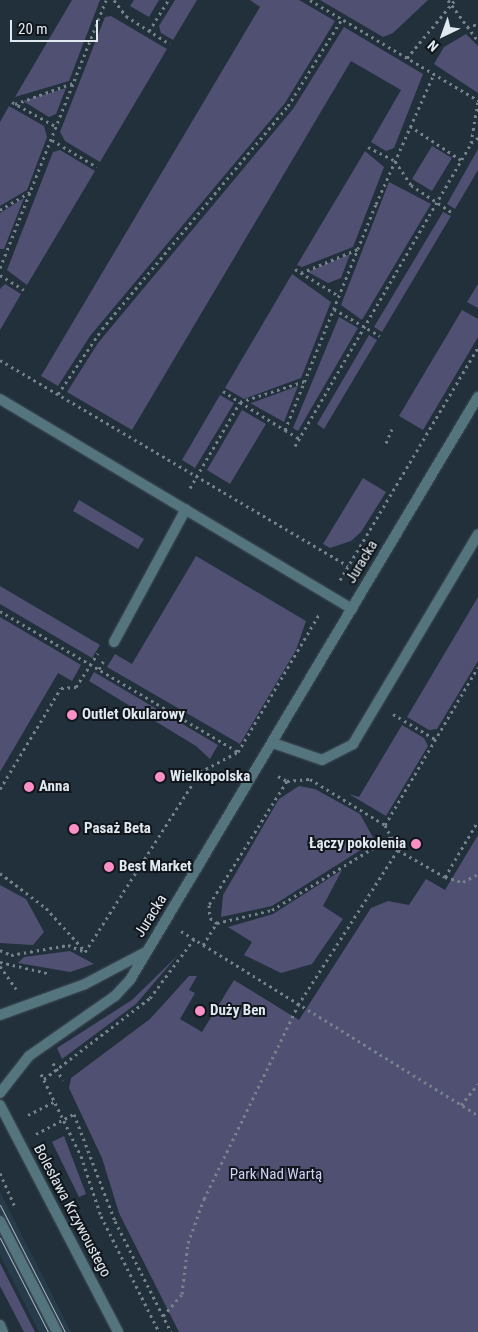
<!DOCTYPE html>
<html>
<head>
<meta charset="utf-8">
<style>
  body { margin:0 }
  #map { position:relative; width:478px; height:1332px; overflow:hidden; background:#21303b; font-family:"Roboto Condensed",sans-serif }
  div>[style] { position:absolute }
  .built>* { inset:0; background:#273c4a }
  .green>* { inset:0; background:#505073 }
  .path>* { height:3px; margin-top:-1.5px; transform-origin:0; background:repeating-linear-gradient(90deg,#76828c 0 2.5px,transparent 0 6.5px) }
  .roads { filter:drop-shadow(0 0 1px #404e58) drop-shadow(0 0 1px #404e58) }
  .service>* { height:10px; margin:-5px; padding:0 5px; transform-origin:5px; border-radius:5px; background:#54747e }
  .minor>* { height:10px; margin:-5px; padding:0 5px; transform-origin:5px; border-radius:5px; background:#54747e }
  .tertiary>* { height:10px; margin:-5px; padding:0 5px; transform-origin:5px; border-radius:5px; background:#54747e }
  .tram>* { height:1px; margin:-0.5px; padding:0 0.5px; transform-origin:0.5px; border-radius:0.5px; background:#acb7bf }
  .dots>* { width:14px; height:14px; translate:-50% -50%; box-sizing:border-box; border:2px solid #11171c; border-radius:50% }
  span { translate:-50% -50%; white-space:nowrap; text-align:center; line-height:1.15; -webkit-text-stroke:4px #11171c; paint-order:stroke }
  .street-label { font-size:15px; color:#e0e9f0 }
  .poi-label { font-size:15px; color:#e0e9f0; font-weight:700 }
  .left { translate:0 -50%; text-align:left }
  .right { translate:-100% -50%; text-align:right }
  .park-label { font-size:15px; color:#d1d2f5 }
  .north { position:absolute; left:418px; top:10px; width:50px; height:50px; -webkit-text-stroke:4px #11171c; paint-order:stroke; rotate:222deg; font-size:14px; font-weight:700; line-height:20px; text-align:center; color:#e0e9f0 }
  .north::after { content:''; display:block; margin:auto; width:18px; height:22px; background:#e0e9f0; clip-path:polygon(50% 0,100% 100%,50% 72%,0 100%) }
  .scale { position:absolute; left:10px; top:20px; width:88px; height:22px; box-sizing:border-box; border:2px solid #e0e9f0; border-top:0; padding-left:6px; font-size:15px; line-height:18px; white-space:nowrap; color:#e0e9f0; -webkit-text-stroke:4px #11171c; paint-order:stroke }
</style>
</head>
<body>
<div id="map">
  <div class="built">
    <div style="clip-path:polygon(0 1192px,71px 1332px,39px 1332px,0 1255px)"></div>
  </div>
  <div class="green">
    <div style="clip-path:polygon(72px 0,100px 0,69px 81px,15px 97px)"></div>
    <div style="clip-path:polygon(134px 0,159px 0,149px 17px,130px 6px)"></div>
    <div style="clip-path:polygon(175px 0,197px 0,173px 40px,161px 33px,159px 26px)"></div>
    <div style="clip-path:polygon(250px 0,299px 0,335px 21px,285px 103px,90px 336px,58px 386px,41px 376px,260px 7px)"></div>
    <div style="clip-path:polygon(320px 0,428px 0,393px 33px,383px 37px)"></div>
    <div style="clip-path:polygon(111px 16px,167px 49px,100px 162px,65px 141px,60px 132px,105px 17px)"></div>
    <div style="clip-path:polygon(344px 27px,423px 74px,394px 148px,386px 151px,371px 142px,401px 90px,351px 61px,132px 430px,67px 392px,98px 343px,293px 109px)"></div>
    <div style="clip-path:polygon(466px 34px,478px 46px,478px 93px,434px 64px,444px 47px)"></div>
    <div style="clip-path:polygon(66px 88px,56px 114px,49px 117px,23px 101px)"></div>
    <div style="clip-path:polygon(9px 106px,44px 126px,47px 137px,27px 190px,0 206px,0 122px)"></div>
    <div style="clip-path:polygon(432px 146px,452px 158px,432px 191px,412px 179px)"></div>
    <div style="clip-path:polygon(478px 149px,478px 170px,455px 209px,447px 204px)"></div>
    <div style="clip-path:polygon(60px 150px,95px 171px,27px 285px,7px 270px,53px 152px)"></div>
    <div style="clip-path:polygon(365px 151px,384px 167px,353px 247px,302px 267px,297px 265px)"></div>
    <div style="clip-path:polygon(389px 182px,431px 204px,362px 320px,341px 305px)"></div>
    <div style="clip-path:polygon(24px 198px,4px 249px,0 249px,0 213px)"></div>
    <div style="clip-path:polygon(443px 212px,451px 216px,382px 332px,374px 327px)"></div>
    <div style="clip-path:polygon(350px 254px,341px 278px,328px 283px,308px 272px)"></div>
    <div style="clip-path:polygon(292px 274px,331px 302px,301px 378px,244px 399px,225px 388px)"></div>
    <div style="clip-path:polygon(5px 284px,21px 294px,0 330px,0 289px)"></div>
    <div style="clip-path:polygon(478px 284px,478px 308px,467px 302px)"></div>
    <div style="clip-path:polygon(462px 310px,478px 319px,478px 337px,423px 430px,399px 416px)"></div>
    <div style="clip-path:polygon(339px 317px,358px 328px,298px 431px,293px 428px)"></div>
    <div style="clip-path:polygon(369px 335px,377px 340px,324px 429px,317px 424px)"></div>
    <div style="clip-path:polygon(298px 386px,284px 422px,250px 403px,251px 403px)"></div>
    <div style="clip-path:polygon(220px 395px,234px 403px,195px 468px,182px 460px)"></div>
    <div style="clip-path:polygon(242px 410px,266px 424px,230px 484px,207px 470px)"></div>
    <div style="clip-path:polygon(363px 478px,386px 492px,361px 532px,351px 541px,330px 548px,323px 544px)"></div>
    <div style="clip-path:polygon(79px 500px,144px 539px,138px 549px,73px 511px)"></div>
    <div style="clip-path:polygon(196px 556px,306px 621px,296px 650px,240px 744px,107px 667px,115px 654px,132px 664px)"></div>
    <div style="clip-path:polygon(0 586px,100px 645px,92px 658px,0 604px)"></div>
    <div style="clip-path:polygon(478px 597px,478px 661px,437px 729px,429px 730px,407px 717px)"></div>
    <div style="clip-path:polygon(0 617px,81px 665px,72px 681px,58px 673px,0 772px)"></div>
    <div style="clip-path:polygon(94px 672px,218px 745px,210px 759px,196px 746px,89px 681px)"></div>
    <div style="clip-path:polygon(402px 725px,424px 738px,428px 746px,386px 816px,349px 794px,359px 797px)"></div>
    <div style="clip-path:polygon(299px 786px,315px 789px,360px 814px,375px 841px,272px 906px,221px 917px,223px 895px,279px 799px)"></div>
    <div style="clip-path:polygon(478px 835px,478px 1332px,179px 1332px,119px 1213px,102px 1158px,69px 1088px,71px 1078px,150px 1019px,189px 976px,197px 976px,189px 990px,195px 993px,180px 1019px,202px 1032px,234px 980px,299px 1020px,371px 908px,388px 901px,409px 905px,426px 879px,445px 890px)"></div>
    <div style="clip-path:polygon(342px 870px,323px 906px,343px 919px,312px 964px,281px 973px,244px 955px,252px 942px,228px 927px,273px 914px)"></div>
    <div style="clip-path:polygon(0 885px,26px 899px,44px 932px,33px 945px,0 943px)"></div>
    <div style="clip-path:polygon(70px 951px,94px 964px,70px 972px,18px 963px,24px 957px)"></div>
    <div style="clip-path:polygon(178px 955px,136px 1004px,62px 1059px,57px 1048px,132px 1000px)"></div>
    <div style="clip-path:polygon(64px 1136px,86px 1194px,79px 1197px,52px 1142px)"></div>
    <div style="clip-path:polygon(0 1263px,35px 1332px,24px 1332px,0 1286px)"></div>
  </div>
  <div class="path">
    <div style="left:114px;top:0;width:20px;rotate:53deg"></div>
    <div style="left:126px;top:16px;width:52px;rotate:32.5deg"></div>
    <div style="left:310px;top:0;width:196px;rotate:30.8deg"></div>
    <div style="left:448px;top:0;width:51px;rotate:53.8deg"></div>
    <div style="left:467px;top:27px;width:11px;rotate:-15deg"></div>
    <div style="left:149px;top:31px;width:36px;rotate:-58deg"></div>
    <div style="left:407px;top:58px;width:75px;rotate:-50.4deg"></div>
    <div style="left:12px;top:102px;width:51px;rotate:29.1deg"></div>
    <div style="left:15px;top:104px;width:62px;rotate:-19.9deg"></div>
    <div style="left:410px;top:126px;width:61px;rotate:33.7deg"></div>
    <div style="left:52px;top:140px;width:52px;rotate:31deg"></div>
    <div style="left:471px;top:143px;width:9px;rotate:-36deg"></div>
    <div style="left:368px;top:147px;width:30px;rotate:27deg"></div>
    <div style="left:395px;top:161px;width:29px;rotate:56deg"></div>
    <div style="left:411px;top:185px;width:50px;rotate:33.7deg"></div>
    <div style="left:0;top:210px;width:37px;rotate:-31deg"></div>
    <div style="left:0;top:268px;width:288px;rotate:-68.4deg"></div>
    <div style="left:295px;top:269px;width:52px;rotate:31.5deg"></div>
    <div style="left:301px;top:273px;width:62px;rotate:-22.8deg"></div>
    <div style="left:0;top:275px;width:28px;rotate:32deg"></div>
    <div style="left:334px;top:309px;width:53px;rotate:30.4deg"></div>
    <div style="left:0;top:360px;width:404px;rotate:30.6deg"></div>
    <div style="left:223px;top:391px;width:20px;rotate:33deg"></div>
    <div style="left:240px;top:402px;width:68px;rotate:-17.9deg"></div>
    <div style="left:58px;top:394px;width:78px;rotate:-55.9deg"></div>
    <div style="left:102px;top:329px;width:290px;rotate:-50.2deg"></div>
    <div style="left:288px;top:106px;width:102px;rotate:-58.2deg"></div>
    <div style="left:285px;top:430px;width:17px;rotate:31deg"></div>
    <div style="left:386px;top:443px;width:15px;rotate:-67deg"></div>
    <div style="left:295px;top:446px;width:350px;rotate:-59.8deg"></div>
    <div style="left:471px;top:143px;width:43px;rotate:-80.5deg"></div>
    <div style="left:190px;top:488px;width:99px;rotate:-59.8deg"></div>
    <div style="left:240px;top:402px;width:53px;rotate:31.9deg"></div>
    <div style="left:285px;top:430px;width:244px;rotate:-68.1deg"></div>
    <div style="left:376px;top:204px;width:142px;rotate:-66deg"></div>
    <div style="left:340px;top:580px;width:270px;rotate:-59.3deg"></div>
    <div style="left:0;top:611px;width:277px;rotate:30.6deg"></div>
    <div style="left:99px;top:669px;width:13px;rotate:-61deg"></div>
    <div style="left:393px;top:714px;width:49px;rotate:30.8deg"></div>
    <div style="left:278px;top:776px;width:10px;rotate:29deg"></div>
    <div style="left:287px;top:781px;width:23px;rotate:-5deg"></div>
    <div style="left:310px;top:779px;width:88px;rotate:31.5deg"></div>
    <div style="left:385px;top:825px;width:183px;rotate:-59.5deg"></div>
    <div style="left:287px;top:781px;width:146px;rotate:122.2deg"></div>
    <div style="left:209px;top:905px;width:13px;rotate:86deg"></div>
    <div style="left:210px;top:918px;width:9px;rotate:36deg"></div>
    <div style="left:217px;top:923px;width:57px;rotate:-13.3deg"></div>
    <div style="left:272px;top:910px;width:140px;rotate:-31.5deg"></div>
    <div style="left:0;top:789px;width:118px;rotate:-58.9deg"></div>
    <div style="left:61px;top:688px;width:15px;rotate:-4deg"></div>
    <div style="left:76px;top:687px;width:40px;rotate:-57.1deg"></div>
    <div style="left:385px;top:825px;width:28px;rotate:63deg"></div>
    <div style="left:398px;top:850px;width:54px;rotate:29.9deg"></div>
    <div style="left:445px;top:877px;width:65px;rotate:-59.5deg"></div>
    <div style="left:0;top:873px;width:58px;rotate:37.3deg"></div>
    <div style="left:46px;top:908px;width:58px;rotate:47.8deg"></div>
    <div style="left:445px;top:877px;width:19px;rotate:16deg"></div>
    <div style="left:463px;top:882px;width:17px;rotate:-28deg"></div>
    <div style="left:181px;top:931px;width:349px;rotate:31.8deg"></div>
    <div style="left:203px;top:945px;width:26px;rotate:-58deg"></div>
    <div style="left:0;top:950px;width:12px;rotate:24deg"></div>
    <div style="left:11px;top:955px;width:58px;rotate:-10deg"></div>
    <div style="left:68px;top:945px;width:18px;rotate:22deg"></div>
    <div style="left:85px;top:952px;width:214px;rotate:-57.4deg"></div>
    <div style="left:200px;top:772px;width:43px;rotate:-27.8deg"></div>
    <div style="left:238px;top:752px;width:161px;rotate:-59.5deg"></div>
    <div style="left:0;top:962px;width:52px;rotate:13.2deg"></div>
    <div style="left:0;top:966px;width:28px;rotate:55deg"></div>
    <div style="left:53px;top:1063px;width:20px;rotate:60deg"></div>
    <div style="left:41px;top:1074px;width:91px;rotate:64deg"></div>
    <div style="left:81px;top:1156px;width:63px;rotate:71.6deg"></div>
    <div style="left:101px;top:1216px;width:130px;rotate:63.4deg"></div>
    <div style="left:44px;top:1079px;width:133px;rotate:-37.4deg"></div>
    <div style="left:150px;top:998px;width:74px;rotate:-53.3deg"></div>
    <div style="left:461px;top:1105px;width:27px;rotate:-51deg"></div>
    <div style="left:28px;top:1115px;width:29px;rotate:-27deg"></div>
    <div style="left:36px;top:1134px;width:43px;rotate:-27.8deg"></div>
    <div style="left:74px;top:1114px;width:115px;rotate:69deg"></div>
    <div style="left:115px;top:1221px;width:124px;rotate:63.2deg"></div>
    <div style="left:0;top:1173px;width:37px;rotate:66deg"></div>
    <div style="left:163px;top:1316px;width:29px;rotate:-49deg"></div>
    <div style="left:182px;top:1294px;width:51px;rotate:-83.3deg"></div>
    <div style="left:188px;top:1243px;width:47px;rotate:-70deg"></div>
    <div style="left:204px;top:1199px;width:216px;rotate:-64.1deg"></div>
    <div style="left:298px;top:1005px;width:184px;rotate:-57.2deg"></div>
  </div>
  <div class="roads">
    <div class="service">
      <div style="left:0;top:1221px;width:125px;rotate:62.8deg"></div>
    </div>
    <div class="minor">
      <div style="left:0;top:399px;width:410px;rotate:30.8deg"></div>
      <div style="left:114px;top:642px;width:151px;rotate:-61.6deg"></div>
      <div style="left:273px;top:743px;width:52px;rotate:19.1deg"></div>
      <div style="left:322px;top:760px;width:35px;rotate:-27deg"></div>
      <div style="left:353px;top:744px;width:244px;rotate:-59.2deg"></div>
      <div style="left:0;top:1015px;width:90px;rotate:-20deg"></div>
      <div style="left:85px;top:984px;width:69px;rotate:-27.7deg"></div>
      <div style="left:0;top:1093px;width:47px;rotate:-51.9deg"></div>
      <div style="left:29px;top:1056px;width:105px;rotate:-34.9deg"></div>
      <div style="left:115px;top:996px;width:22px;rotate:-47deg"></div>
      <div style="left:130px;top:980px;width:679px;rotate:-59.17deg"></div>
    </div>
    <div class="tertiary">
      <div style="left:0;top:1105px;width:256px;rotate:62.5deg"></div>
      <div style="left:0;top:1325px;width:8px;rotate:67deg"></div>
    </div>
  </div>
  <div class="tram">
    <div style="left:0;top:1205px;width:143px;rotate:62.9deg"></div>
    <div style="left:0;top:1238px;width:106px;rotate:62.9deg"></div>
  </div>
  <div class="dots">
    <div style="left:72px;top:715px;background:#fb8fc6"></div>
    <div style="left:160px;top:777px;background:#fb8fc6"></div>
    <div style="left:29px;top:787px;background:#fb8fc6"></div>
    <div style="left:74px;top:829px;background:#fb8fc6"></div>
    <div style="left:416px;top:844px;background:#fb8fc6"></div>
    <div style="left:109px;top:867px;background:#fb8fc6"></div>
    <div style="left:200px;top:1011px;background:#fb8fc6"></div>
  </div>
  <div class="street-label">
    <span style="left:362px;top:562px;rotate:-59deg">Juracka</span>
    <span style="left:151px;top:916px;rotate:-58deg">Juracka</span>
    <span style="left:72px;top:1211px;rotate:62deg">Bolesława Krzywoustego</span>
  </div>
  <div class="poi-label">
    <span class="left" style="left:82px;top:715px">Outlet Okularowy</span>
    <span class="left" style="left:170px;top:777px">Wielkopolska</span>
    <span class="left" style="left:39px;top:787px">Anna</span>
    <span class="left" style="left:84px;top:829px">Pasaż Beta</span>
    <span class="right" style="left:406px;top:844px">Łączy pokolenia</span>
    <span class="left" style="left:119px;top:867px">Best Market</span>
    <span class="left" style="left:210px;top:1011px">Duży Ben</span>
  </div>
  <div class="park-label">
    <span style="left:276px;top:1175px">Park Nad Wartą</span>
  </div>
  <div class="north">N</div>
  <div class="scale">20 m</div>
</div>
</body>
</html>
